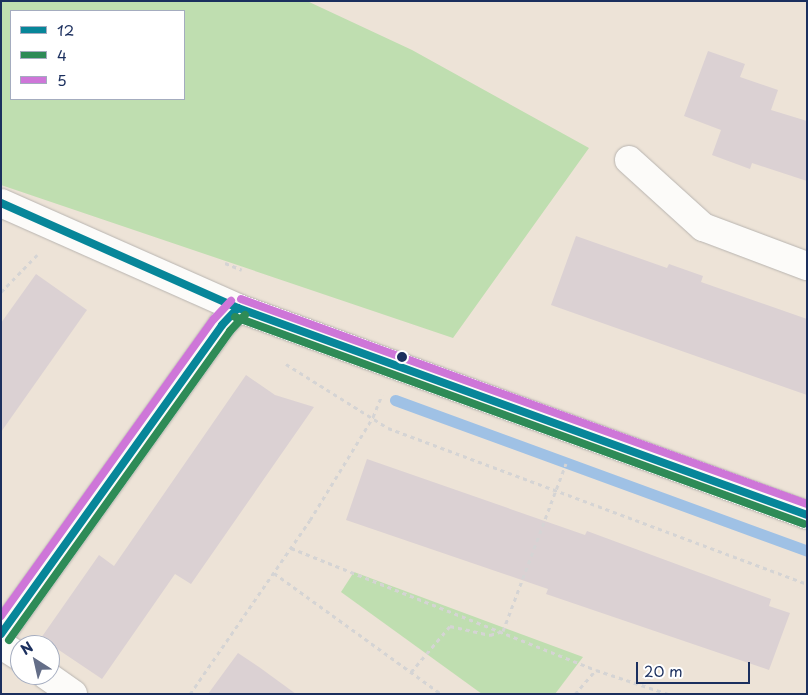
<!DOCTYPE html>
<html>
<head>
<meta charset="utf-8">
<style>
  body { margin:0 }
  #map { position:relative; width:808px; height:695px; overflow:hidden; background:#ede3d7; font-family:"Playpen Sans",sans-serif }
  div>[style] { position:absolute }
  .green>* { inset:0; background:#bfdeb0 }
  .stream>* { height:11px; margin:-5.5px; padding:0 5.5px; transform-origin:5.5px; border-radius:5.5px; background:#9fc1e5 }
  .building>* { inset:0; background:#dbd1d3 }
  .path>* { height:3px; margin-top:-1.5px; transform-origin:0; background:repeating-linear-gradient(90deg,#d5d4d4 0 4px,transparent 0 8px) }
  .roads { filter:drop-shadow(0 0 1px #b8b4b0) drop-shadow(0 0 1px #b8b4b0) }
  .minor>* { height:28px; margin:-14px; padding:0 14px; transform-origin:14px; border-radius:14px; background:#fcfbf9 }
  .bus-1>* { height:8px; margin:-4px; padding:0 4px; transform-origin:4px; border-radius:4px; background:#078699 }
  .bus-2>* { height:8px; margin:-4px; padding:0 4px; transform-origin:4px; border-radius:4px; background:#2e8b57 }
  .bus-3>* { height:8px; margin:-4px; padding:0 4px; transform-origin:4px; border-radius:4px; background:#ce76d8 }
  .dots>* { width:14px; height:14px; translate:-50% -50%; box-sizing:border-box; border:2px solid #fff; border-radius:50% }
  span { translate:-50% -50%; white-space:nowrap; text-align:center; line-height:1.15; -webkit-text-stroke:4.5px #fff; paint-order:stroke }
  .frame { position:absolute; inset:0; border:2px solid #1b2f5e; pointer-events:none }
  .legend { position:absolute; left:10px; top:10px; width:175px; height:90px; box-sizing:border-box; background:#fff; border:1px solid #a4acbf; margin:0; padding:6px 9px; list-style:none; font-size:15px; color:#1b2f5e }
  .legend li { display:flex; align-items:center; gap:10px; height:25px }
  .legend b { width:25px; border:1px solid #a4acbf }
  .north { position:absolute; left:10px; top:635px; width:50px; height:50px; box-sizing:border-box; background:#fff; border:1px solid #a4acbf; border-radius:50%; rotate:325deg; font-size:14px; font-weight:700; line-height:20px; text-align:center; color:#1b2f5e }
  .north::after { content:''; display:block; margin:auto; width:18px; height:22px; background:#646e88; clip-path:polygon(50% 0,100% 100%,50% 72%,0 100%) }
  .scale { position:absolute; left:636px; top:662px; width:114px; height:22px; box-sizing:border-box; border:2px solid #1b2f5e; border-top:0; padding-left:6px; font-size:15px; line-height:18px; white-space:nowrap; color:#1b2f5e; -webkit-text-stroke:4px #fff; paint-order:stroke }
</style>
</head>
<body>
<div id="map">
  <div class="green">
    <div style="clip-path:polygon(evenodd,1px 1px,307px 1px,412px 50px,589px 148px,453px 338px,1px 185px,1px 1px,11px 11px,184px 11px,184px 99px,11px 99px,11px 11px)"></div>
    <div style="clip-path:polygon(354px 572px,583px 657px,555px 694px,482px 694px,341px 592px)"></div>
  </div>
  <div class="stream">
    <div style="left:395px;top:400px;width:439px;rotate:20.1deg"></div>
  </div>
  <div class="building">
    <div style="clip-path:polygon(708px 51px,745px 64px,740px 77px,778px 90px,771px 110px,807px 121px,807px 181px,752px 163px,750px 169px,712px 155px,721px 130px,684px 116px)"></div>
    <div style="clip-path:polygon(576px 236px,667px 268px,669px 264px,703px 276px,701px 282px,807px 319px,807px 395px,551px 305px)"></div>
    <div style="clip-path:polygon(36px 274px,87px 310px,1px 432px,1px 323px)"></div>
    <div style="clip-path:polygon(246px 375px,275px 395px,314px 407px,191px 584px,175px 574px,102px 679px,41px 638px,99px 555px,114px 566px)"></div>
    <div style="clip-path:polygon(367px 459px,585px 535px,587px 531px,771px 599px,769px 606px,790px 613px,769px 670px,546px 594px,548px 589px,346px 520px)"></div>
    <div style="clip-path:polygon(238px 653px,259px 667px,296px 694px,208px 694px)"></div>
  </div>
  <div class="path">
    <div style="left:225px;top:263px;width:18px;rotate:22deg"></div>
    <div style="left:1px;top:292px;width:52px;rotate:-45.8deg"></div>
    <div style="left:286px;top:364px;width:120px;rotate:32.1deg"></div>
    <div style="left:388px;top:428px;width:447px;rotate:20.4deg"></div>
    <div style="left:291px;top:548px;width:328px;rotate:21.8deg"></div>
    <div style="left:596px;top:670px;width:76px;rotate:18.4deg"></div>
    <div style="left:274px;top:573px;width:206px;rotate:35.9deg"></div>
    <div style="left:411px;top:672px;width:60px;rotate:-49.7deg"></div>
    <div style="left:450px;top:626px;width:41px;rotate:12.7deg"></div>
    <div style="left:490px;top:635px;width:14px;rotate:-17deg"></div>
    <div style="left:503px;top:631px;width:179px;rotate:-69.4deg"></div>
    <div style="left:190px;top:694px;width:211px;rotate:-55.4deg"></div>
    <div style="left:310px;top:520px;width:121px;rotate:-58.5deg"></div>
    <div style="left:373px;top:417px;width:24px;rotate:-68deg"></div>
    <div style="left:575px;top:694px;width:32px;rotate:-49deg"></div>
  </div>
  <div class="roads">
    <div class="minor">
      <div style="left:629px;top:160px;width:100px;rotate:42.2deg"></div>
      <div style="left:703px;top:227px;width:111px;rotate:20.6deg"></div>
      <div style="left:1px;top:203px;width:259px;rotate:23.9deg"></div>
      <div style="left:238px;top:308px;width:605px;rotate:19.99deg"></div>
      <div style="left:1px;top:634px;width:380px;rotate:-54.4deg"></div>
      <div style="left:222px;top:325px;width:23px;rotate:-47deg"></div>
      <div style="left:1px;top:645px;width:22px;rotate:32deg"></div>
      <div style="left:46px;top:675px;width:33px;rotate:35deg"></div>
    </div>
  </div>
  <div class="bus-1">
    <div style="left:1px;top:203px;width:259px;rotate:23.9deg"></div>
    <div style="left:238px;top:308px;width:605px;rotate:19.99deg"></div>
    <div style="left:1px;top:634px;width:380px;rotate:-54.4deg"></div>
    <div style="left:222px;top:325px;width:23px;rotate:-47deg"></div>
  </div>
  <div class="bus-2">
    <div style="left:235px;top:317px;width:605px;rotate:19.99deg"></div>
    <div style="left:9px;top:640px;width:380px;rotate:-54.4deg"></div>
    <div style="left:230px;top:331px;width:22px;rotate:-47deg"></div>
  </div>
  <div class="bus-3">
    <div style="left:241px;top:299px;width:602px;rotate:19.91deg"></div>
    <div style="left:1px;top:616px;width:365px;rotate:-54.4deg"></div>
    <div style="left:214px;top:319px;width:25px;rotate:-47deg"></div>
  </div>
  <div class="dots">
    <div style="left:402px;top:357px;background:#1b2f5e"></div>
  </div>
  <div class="frame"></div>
  <ul class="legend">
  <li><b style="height:6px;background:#078699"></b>12</li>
  <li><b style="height:6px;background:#2e8b57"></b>4</li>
  <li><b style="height:6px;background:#ce76d8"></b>5</li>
  </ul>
  <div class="north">N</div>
  <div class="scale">20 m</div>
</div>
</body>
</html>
